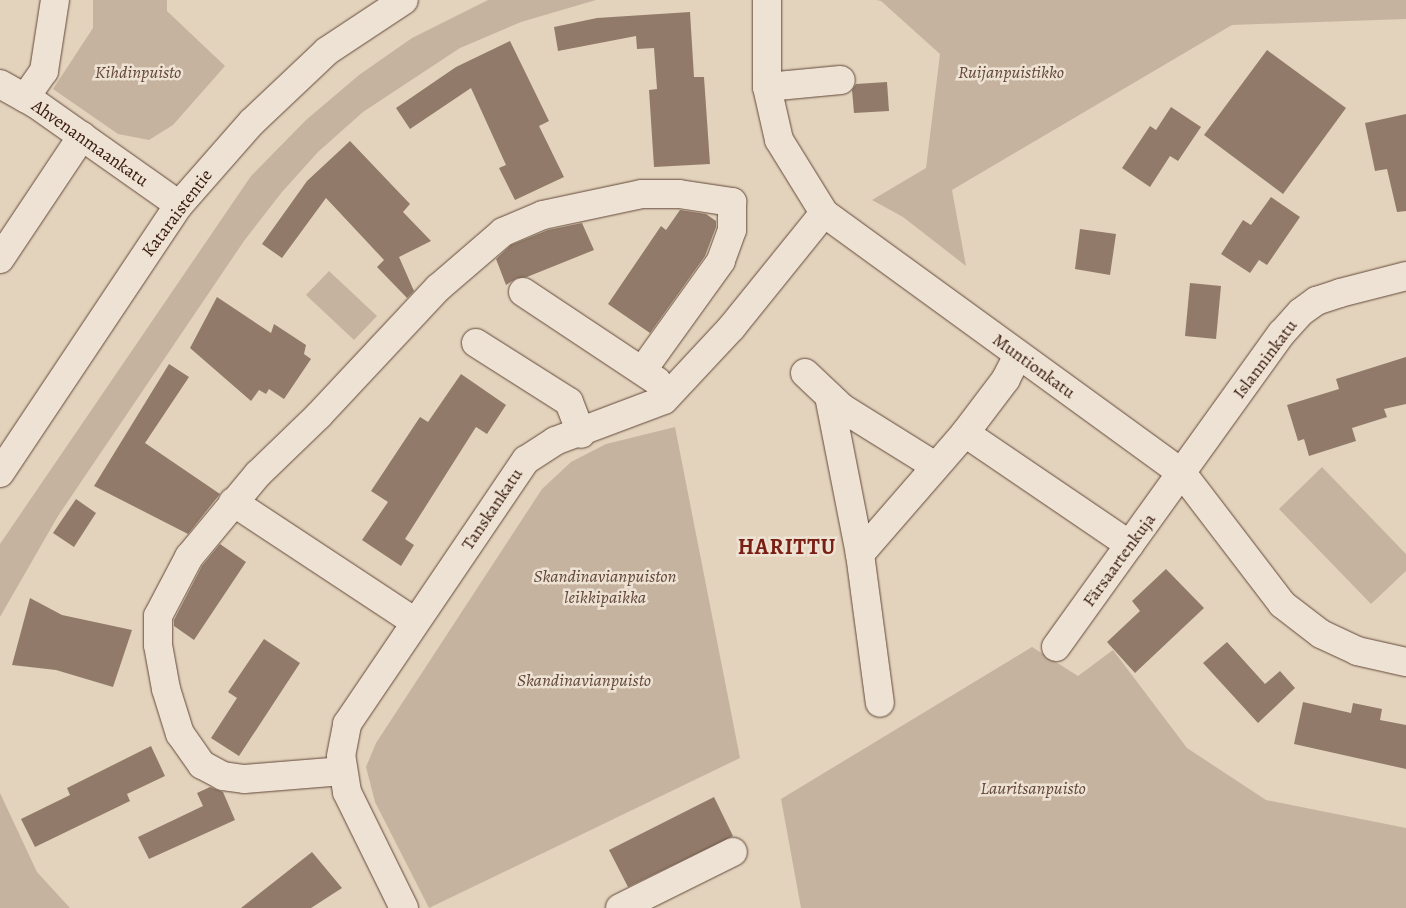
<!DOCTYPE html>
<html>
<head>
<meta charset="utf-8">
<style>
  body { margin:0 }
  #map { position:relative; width:1406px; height:908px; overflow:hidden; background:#e3d3bc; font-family:Alegreya,serif }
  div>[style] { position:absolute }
  .green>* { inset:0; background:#c6b39f }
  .building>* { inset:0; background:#917a69 }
  .roads { filter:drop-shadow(0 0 1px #63483a) drop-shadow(0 0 1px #63483a) }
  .minor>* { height:28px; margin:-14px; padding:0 14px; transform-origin:14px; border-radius:14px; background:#ede2d3 }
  span { translate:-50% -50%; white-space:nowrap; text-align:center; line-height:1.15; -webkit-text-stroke:5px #ede2d3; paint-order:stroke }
  .park-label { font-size:18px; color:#63473a; font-style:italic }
  .street-label { font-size:18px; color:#38190f }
  .district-label { font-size:22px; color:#7a1f14; font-weight:700; letter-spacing:1px }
</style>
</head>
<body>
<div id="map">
  <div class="green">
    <div style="clip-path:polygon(93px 0,167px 0,167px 11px,225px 66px,173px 125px,149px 140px,118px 134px,53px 89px,93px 28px)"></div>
    <div style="clip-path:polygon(488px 0,596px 0,521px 22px,460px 48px,363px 112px,318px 152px,282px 192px,244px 241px,58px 516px,0 617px,0 544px,251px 176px,306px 120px,359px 75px,412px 38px)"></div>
    <div style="clip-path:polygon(876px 0,1406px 0,1406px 19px,1232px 25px,952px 190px,966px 266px,903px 217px,872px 200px,926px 168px,940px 54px,881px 1px)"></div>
    <div style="clip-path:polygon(329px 271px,377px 316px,354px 340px,306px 295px)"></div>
    <div style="clip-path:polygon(675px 427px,740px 758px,429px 908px,375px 802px,366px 767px,376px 743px,542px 489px,571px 462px,606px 444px)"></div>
    <div style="clip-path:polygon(1322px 467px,1406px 554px,1406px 571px,1371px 604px,1279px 509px)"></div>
    <div style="clip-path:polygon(1032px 647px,1078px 676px,1113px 650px,1187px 748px,1266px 800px,1406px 828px,1406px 908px,801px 908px,781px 799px)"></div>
    <div style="clip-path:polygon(0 793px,37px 872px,70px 908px,0 908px)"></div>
  </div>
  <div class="building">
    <div style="clip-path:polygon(690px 12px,694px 77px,704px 77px,710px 164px,654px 167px,649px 90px,657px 89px,654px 48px,637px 49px,636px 36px,558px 51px,554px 27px,597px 18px)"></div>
    <div style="clip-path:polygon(510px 41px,549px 121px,539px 126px,564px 177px,515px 200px,499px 168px,506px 165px,471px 88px,410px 129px,396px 108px,456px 67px)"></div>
    <div style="clip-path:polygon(1267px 50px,1346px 108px,1283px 194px,1204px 135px)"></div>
    <div style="clip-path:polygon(887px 82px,889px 111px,854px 113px,852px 90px,856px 84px)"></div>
    <div style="clip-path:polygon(1171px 107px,1201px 127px,1178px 161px,1170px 156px,1150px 187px,1122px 168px,1150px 126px,1156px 130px)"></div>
    <div style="clip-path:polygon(1406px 114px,1406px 211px,1397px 212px,1387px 169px,1375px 171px,1365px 123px)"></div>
    <div style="clip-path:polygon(350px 141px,410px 204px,403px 212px,431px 241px,399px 257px,414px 291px,407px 298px,377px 267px,384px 260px,326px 198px,282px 258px,262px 244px,307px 181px)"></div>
    <div style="clip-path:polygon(1271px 197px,1300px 217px,1267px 265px,1259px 260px,1250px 273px,1221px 254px,1243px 220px,1251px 225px)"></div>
    <div style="clip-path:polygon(680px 210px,706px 214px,716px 221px,716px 227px,705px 256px,650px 333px,608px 304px,661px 226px,666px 230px)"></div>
    <div style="clip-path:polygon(582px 223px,594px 250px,527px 277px,517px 278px,506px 285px,496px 259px,511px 245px,548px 230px)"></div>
    <div style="clip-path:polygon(1080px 229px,1116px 234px,1110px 275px,1075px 269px)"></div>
    <div style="clip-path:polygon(1190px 283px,1221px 286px,1216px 339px,1185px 336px)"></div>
    <div style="clip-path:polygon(217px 297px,271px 333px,274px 324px,306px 345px,304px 354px,311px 359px,284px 399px,269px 389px,266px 394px,259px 390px,251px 401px,190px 348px)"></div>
    <div style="clip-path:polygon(1406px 357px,1406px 404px,1384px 409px,1387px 417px,1352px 428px,1356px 441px,1309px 456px,1304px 439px,1298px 441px,1287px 405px,1339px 389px,1336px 379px)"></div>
    <div style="clip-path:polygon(169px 364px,189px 377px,145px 443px,220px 494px,188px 534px,94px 486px)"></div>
    <div style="clip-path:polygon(461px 374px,506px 405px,487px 434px,476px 427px,405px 539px,414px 545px,401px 566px,362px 540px,388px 502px,371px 491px,420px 417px,428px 422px)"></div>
    <div style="clip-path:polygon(76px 499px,96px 513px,74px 547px,53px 533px)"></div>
    <div style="clip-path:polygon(220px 544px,246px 562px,194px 640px,174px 626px,174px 620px,202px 566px)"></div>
    <div style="clip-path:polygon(1166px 569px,1204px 608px,1135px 673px,1107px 642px,1140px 611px,1132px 601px)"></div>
    <div style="clip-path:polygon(30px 598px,62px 615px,132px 630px,113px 687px,56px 670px,12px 665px)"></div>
    <div style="clip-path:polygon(264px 639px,300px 663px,239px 756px,211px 738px,237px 698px,228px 692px)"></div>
    <div style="clip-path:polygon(1227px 642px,1265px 684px,1280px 671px,1295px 688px,1258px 723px,1203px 663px)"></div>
    <div style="clip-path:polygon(1303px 702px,1351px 713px,1353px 703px,1382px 709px,1380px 720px,1406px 725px,1406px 769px,1294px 744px)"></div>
    <div style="clip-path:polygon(151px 746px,165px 776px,127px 794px,130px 801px,35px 847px,21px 819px,70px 795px,67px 788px)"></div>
    <div style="clip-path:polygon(210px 787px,223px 792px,235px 820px,149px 859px,138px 837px,203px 806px,197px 793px)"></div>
    <div style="clip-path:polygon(714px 797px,733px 836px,628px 887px,609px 850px)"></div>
    <div style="clip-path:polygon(312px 852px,342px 888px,311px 908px,241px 908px)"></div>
  </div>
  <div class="roads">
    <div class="minor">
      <div style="left:767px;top:0;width:87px;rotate:90deg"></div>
      <div style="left:767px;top:87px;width:54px;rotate:77.2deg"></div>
      <div style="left:779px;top:140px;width:86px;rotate:58.3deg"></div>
      <div style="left:824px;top:213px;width:442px;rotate:36deg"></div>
      <div style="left:1182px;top:473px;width:165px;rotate:52.6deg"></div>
      <div style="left:1282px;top:604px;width:49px;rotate:37.6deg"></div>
      <div style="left:1321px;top:634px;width:40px;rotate:25deg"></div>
      <div style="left:1357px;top:651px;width:50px;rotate:12.7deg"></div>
      <div style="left:0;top:84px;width:41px;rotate:29.1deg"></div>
      <div style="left:36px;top:104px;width:175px;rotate:35.2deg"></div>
      <div style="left:767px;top:87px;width:74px;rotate:-5.4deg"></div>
      <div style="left:25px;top:98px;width:33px;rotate:-55deg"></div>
      <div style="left:44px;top:71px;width:72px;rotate:-81.2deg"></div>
      <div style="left:0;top:259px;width:148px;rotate:-56.3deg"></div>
      <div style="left:523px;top:292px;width:161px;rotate:33.6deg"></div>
      <div style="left:476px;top:343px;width:110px;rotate:32.4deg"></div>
      <div style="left:569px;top:402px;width:34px;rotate:69deg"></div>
      <div style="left:1018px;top:355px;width:27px;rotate:117deg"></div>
      <div style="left:1006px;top:379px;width:68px;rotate:127.2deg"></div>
      <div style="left:965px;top:433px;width:199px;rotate:34.2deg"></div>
      <div style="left:805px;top:373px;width:51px;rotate:43.4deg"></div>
      <div style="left:842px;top:408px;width:110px;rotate:31.9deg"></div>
      <div style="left:829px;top:396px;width:161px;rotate:78.9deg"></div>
      <div style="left:860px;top:554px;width:150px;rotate:82.4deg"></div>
      <div style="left:0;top:473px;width:322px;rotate:-56.3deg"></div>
      <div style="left:179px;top:205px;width:111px;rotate:-48.7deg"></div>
      <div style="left:252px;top:122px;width:103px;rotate:-43.4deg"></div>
      <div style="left:327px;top:51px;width:92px;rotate:-33.5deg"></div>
      <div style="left:233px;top:502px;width:218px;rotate:33.4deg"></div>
      <div style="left:860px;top:554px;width:160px;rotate:-49deg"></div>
      <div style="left:1056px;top:647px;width:387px;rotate:-54.3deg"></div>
      <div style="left:1282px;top:333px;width:28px;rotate:-48deg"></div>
      <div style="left:1301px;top:312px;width:19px;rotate:-36deg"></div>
      <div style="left:1316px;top:301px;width:25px;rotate:-18deg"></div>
      <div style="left:1340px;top:293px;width:68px;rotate:-14.4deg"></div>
      <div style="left:343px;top:771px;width:99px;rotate:175.4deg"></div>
      <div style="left:244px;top:779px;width:21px;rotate:-172deg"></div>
      <div style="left:223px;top:776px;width:24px;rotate:-152deg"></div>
      <div style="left:202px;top:765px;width:38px;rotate:-125deg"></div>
      <div style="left:180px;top:734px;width:47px;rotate:-107.3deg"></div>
      <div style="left:166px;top:689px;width:45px;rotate:-100.3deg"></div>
      <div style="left:158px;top:645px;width:29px;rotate:-90deg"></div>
      <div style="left:158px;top:616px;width:67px;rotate:-62.3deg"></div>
      <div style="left:189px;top:557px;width:108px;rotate:-50.3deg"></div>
      <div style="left:258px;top:474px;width:85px;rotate:-44deg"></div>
      <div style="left:319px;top:415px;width:174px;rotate:-46.9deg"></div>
      <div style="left:438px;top:288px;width:86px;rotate:-40.7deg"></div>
      <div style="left:503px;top:232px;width:43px;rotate:-23deg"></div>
      <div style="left:543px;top:215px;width:101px;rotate:-12deg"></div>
      <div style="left:642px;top:194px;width:37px"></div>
      <div style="left:679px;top:194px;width:54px;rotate:8.6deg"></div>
      <div style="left:732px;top:202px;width:28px;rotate:90deg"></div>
      <div style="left:732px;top:230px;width:33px;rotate:110deg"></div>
      <div style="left:721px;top:261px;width:135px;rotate:125.7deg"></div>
      <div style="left:404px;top:908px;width:129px;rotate:-116.2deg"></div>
      <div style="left:347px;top:792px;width:36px;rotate:-99deg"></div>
      <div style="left:341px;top:756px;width:33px;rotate:-79deg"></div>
      <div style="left:347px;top:724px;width:319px;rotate:-55.9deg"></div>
      <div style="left:526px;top:460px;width:35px;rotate:-33deg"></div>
      <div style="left:555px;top:441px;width:116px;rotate:-20.6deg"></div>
      <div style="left:664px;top:400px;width:100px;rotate:-47deg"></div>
      <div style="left:732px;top:327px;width:146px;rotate:-51.1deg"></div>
      <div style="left:620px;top:908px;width:126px;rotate:-26.4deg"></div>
    </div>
  </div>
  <div class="park-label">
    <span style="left:138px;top:72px">Kihdinpuisto</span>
    <span style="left:1011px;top:72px">Ruijanpuistikko</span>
    <span style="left:605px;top:587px">Skandinavianpuiston<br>leikkipaikka</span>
    <span style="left:584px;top:680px">Skandinavianpuisto</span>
    <span style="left:1033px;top:788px">Lauritsanpuisto</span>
  </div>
  <div class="street-label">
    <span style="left:90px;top:143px;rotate:35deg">Ahvenanmaankatu</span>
    <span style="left:177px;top:213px;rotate:-53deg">Kataraistentie</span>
    <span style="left:1265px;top:359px;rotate:-53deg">Islanninkatu</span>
    <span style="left:1034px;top:366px;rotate:36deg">Muntionkatu</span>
    <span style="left:492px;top:509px;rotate:-56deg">Tanskankatu</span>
    <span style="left:1119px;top:560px;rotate:-54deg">Färsaartenkuja</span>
  </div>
  <div class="district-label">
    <span style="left:787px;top:548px">HARITTU</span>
  </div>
</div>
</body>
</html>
